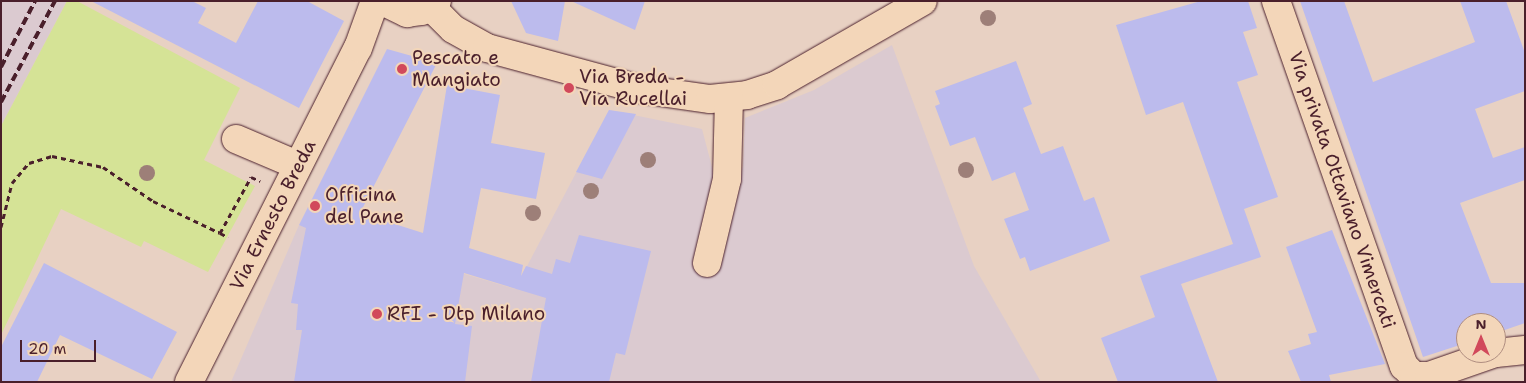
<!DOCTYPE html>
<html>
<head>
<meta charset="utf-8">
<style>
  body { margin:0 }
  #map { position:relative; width:1526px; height:383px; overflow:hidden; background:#e8d1c3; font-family:"Shantell Sans",sans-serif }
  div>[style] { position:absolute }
  .built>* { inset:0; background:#dbcad0 }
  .green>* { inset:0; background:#d5e396 }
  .building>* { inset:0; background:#bcbbed }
  .path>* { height:3px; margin-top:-1.5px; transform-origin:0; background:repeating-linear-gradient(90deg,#4a1f2b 0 5px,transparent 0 9px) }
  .roads { filter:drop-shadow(0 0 1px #4a1f2b) drop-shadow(0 0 1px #4a1f2b) }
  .minor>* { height:28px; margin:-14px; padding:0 14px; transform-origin:14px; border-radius:14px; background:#f3d6b9 }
  .rail>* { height:4px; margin-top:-2px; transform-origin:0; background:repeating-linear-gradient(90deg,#4a1f2b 0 8px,transparent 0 12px) }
  .trees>* { width:16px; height:16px; margin:-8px; border-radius:50%; background:#9d7f78 }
  .dots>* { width:14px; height:14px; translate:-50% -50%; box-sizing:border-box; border:2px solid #f3d6b9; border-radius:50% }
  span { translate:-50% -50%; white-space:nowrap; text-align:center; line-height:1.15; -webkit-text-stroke:4px #f3d6b9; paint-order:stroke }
  .poi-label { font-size:19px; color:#4a1f2b }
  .left { translate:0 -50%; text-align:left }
  .street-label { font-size:19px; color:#4a1f2b }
  .frame { position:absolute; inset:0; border:2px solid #4a1f2b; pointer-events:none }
  .north { position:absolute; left:1456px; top:313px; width:50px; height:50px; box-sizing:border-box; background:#f3d6b9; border:1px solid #af8d80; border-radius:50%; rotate:0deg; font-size:14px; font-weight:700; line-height:20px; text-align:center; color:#4a1f2b }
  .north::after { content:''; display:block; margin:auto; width:18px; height:22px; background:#d1495b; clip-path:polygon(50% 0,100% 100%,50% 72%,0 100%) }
  .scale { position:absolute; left:20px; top:340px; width:76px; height:22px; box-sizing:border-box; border:2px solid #4a1f2b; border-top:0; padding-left:6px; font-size:15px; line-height:18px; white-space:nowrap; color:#4a1f2b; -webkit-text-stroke:4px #f3d6b9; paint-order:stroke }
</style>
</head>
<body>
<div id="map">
  <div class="built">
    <div style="clip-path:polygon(1px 1px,67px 1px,1px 126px)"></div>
    <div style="clip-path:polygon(892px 45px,974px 266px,1041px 382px,231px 382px,299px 225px,515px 289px,609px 110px,702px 129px,717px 186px,716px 267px,743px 166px,745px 118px,814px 90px)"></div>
  </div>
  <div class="green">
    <div style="clip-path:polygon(67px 1px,77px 1px,240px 88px,204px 160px,255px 186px,208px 272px,144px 241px,141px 247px,61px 209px,1px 335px,1px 126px)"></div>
  </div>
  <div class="building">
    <div style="clip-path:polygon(91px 1px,192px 1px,206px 8px,198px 23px,236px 43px,258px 1px,307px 1px,344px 21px,299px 108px)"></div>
    <div style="clip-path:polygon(511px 1px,565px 1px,558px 41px,526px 33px)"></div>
    <div style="clip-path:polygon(571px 1px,645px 1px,635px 30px)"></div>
    <div style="clip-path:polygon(1201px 1px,1248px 1px,1257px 28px,1243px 32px,1258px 75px,1237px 82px,1278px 197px,1244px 209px,1261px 257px,1181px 284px,1218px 382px,1118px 382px,1101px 338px,1155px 317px,1140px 276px,1233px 244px,1183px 102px,1146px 115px,1116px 25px)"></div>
    <div style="clip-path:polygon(1300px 1px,1344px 1px,1373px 82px,1475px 42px,1460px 1px,1506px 1px,1525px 53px,1525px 91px,1475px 109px,1493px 158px,1525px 147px,1525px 180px,1460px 203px,1491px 283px,1525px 283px,1525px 323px,1496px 333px,1496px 323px,1466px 323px,1466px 343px,1423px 357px)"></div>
    <div style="clip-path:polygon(387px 49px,437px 63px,360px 213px,423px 233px,447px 85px,500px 95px,491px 143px,545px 153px,536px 199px,481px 188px,469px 248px,523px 265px,521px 276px,526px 266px,552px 274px,556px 259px,570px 263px,579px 235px,651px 251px,625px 355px,616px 353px,609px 382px,531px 382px,546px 298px,464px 273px,455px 324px,472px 326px,465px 382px,294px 382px,302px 330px,296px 330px,298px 304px,291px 303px,306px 228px,299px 225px)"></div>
    <div style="clip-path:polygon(1016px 61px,1032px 104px,1023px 108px,1041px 154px,1063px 146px,1084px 201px,1094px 197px,1110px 241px,1030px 271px,1025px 257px,1020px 259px,1004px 219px,1029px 210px,1015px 172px,992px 181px,975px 137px,950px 146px,935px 106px,940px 104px,935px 91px)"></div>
    <div style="clip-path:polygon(609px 110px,636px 114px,602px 179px,576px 172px)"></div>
    <div style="clip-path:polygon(1332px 230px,1385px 364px,1329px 375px,1331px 382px,1301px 382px,1288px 351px,1311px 344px,1308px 334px,1317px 332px,1286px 247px)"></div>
    <div style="clip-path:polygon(44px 263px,177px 332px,152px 379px,60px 335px,37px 382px,1px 382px,1px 347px)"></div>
  </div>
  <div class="path">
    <div style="left:1px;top:227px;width:45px;rotate:-76deg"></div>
    <div style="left:12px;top:183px;width:26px;rotate:-50deg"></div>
    <div style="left:29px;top:163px;width:24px;rotate:-17deg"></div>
    <div style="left:52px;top:156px;width:52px;rotate:12.2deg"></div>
    <div style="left:103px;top:167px;width:60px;rotate:34.2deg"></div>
    <div style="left:153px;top:201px;width:74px;rotate:25.5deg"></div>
    <div style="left:220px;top:233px;width:64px;rotate:-61deg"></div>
    <div style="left:251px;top:177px;width:10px;rotate:24deg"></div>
    <div style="left:220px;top:233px;width:9px;rotate:27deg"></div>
  </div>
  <div class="roads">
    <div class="minor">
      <div style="left:382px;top:1px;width:28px;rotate:26deg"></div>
      <div style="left:407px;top:13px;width:15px;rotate:-8deg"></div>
      <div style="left:422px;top:11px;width:18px;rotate:-34deg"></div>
      <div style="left:1276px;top:1px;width:387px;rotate:70.7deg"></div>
      <div style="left:1404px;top:366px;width:14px;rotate:45deg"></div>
      <div style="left:431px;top:7px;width:31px;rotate:45deg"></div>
      <div style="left:453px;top:29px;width:39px;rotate:29deg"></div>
      <div style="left:487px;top:48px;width:157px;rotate:15.1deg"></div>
      <div style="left:639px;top:89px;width:72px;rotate:8deg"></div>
      <div style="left:710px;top:99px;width:37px;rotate:-6deg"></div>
      <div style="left:747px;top:95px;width:32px;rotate:-18deg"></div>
      <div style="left:777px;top:85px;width:168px;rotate:-29.9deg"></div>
      <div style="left:236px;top:139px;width:66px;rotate:23.1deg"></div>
      <div style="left:707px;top:263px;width:86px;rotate:-76.6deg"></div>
      <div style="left:727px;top:179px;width:81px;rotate:-88.6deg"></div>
      <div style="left:1496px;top:353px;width:29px;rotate:-6deg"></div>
      <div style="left:1414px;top:376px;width:15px"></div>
      <div style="left:1429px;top:376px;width:70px;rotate:-19.2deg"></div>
      <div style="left:189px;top:382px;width:374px;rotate:-63.2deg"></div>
      <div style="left:358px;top:48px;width:50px;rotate:-70.1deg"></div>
    </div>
  </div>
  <div class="rail">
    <div style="left:1px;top:67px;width:74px;rotate:-62.7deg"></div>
    <div style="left:1px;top:102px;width:115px;rotate:-61.9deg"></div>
  </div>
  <div class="trees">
    <div style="left:988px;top:18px"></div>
    <div style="left:648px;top:160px"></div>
    <div style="left:966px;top:170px"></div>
    <div style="left:147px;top:173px"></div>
    <div style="left:591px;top:191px"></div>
    <div style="left:533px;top:213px"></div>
  </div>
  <div class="dots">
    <div style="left:402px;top:69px;background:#d1495b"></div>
    <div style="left:569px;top:88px;background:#d1495b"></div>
    <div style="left:315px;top:206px;background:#d1495b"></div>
    <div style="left:377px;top:314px;background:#d1495b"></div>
  </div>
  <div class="poi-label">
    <span class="left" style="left:412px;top:69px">Pescato e<br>Mangiato</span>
    <span class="left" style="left:579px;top:88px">Via Breda -<br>Via Rucellai</span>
    <span class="left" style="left:325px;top:206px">Officina<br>del Pane</span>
    <span class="left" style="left:387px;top:314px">RFI - Dtp Milano</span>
  </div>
  <div class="street-label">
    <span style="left:1342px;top:190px;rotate:71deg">Via privata Ottaviano Vimercati</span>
    <span style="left:273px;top:215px;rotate:-63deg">Via Ernesto Breda</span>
  </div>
  <div class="frame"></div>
  <div class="north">N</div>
  <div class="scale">20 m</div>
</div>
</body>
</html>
